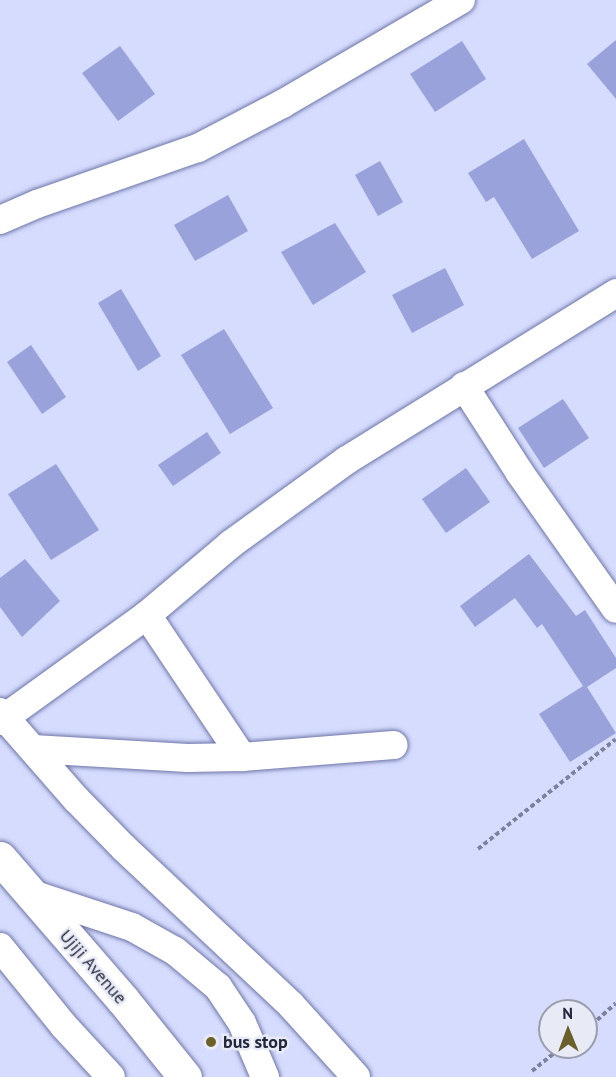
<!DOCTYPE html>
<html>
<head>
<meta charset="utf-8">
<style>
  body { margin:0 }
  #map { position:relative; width:616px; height:1077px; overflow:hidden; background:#d6dcfe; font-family:"PT Sans",sans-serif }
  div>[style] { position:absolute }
  .building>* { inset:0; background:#99a2da }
  .path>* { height:4px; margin-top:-2px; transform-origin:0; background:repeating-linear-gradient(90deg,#7e829e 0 4.5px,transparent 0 7.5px) }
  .roads { filter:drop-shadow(0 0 2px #6e76a8) drop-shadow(0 0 2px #6e76a8) }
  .minor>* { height:28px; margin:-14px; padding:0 14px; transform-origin:14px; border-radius:14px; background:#fff }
  .tertiary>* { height:33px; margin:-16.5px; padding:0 16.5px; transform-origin:16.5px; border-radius:16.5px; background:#fff }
  .dots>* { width:16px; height:16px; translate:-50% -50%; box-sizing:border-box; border:3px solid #e8ebf6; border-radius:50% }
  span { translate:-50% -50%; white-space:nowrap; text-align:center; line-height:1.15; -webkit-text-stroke:5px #e8ebf6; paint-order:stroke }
  .street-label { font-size:18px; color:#24273c }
  .poi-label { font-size:18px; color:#24273c; font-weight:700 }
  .left { translate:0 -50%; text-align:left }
  .north { position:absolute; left:538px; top:999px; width:60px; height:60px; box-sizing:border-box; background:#e8ebf6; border:2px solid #9a9dac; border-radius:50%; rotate:359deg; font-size:16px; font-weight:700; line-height:24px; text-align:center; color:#24273c }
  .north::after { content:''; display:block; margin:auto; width:21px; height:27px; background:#6b5f2c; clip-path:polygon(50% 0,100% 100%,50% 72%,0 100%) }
</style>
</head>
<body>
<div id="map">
  <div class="building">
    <div style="clip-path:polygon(616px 40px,616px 99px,587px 64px)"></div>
    <div style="clip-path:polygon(462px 41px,486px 79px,435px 112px,410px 74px)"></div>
    <div style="clip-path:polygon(120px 46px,155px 94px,118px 121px,82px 73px)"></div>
    <div style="clip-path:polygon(524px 139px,579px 231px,532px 259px,494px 197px,486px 202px,468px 173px)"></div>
    <div style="clip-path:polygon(380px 161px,403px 202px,378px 216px,355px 175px)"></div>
    <div style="clip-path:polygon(228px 195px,248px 231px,195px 261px,174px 225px)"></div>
    <div style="clip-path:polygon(335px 223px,366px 272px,313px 305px,281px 252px)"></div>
    <div style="clip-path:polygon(445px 268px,464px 305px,412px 333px,392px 295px)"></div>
    <div style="clip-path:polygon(121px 289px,161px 356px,138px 371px,98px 303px)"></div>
    <div style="clip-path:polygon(224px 329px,273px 408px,230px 434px,181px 355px)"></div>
    <div style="clip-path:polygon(31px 345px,66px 397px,42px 414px,7px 362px)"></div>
    <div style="clip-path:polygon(563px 399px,589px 438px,544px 468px,518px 428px)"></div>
    <div style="clip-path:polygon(207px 432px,221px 453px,173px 486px,158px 465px)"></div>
    <div style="clip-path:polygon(56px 464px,99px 530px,51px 560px,8px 494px)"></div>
    <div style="clip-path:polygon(466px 468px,490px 502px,446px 533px,422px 499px)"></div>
    <div style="clip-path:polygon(529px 554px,576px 616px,585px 610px,616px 658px,616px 668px,587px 687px,616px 733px,570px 762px,539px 714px,583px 686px,542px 624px,537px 628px,515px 598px,475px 627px,460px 606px)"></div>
    <div style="clip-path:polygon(25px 559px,60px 601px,22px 637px,0 607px,0 578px)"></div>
  </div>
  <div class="path">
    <div style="left:478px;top:849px;width:176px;rotate:-38.6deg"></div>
    <div style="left:586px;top:1030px;width:40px;rotate:-42deg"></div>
    <div style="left:532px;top:1071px;width:38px;rotate:-39deg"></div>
  </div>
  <div class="roads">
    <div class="minor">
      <div style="left:0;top:220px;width:40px;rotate:-23.4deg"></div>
      <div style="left:37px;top:204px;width:170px;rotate:-19.2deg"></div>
      <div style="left:198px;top:148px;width:95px;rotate:-27.6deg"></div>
      <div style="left:282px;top:104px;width:207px;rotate:-30.2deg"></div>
      <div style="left:464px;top:386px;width:103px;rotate:57.2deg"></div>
      <div style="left:520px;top:473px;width:166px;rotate:54.8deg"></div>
      <div style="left:147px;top:615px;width:171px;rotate:56.2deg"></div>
      <div style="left:0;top:712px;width:116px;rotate:48.9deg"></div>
      <div style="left:76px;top:799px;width:69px;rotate:45.6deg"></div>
      <div style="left:124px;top:848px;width:229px;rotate:43.2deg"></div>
      <div style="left:291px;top:1005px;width:97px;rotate:47.9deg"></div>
      <div style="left:0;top:721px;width:181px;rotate:-35.8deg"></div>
      <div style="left:147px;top:615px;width:110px;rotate:-40.2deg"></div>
      <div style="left:231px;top:544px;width:143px;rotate:-35.9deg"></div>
      <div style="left:347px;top:460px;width:317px;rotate:-31.8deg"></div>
      <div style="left:33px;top:749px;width:155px;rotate:3.3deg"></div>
      <div style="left:188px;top:758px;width:54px;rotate:-1.1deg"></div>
      <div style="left:242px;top:757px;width:152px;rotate:-4.5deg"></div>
      <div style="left:29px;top:893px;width:108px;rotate:18.3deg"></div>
      <div style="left:132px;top:927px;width:49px;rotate:29.2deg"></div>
      <div style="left:175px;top:951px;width:56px;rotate:39.9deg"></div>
      <div style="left:218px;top:987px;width:43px;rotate:56.3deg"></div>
      <div style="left:242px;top:1023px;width:59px;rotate:66.9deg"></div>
      <div style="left:0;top:947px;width:102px;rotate:51deg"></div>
      <div style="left:64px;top:1026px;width:69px;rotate:47.3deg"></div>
    </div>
    <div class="tertiary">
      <div style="left:0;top:858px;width:188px;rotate:49.1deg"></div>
      <div style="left:123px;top:1000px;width:99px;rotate:51.2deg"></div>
    </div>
  </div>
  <div class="dots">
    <div style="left:211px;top:1042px;background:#6b5f2c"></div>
  </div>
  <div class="street-label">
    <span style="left:93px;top:967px;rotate:49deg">Ujiji Avenue</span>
  </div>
  <div class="poi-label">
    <span class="left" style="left:223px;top:1042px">bus stop</span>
  </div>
  <div class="north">N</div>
</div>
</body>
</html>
